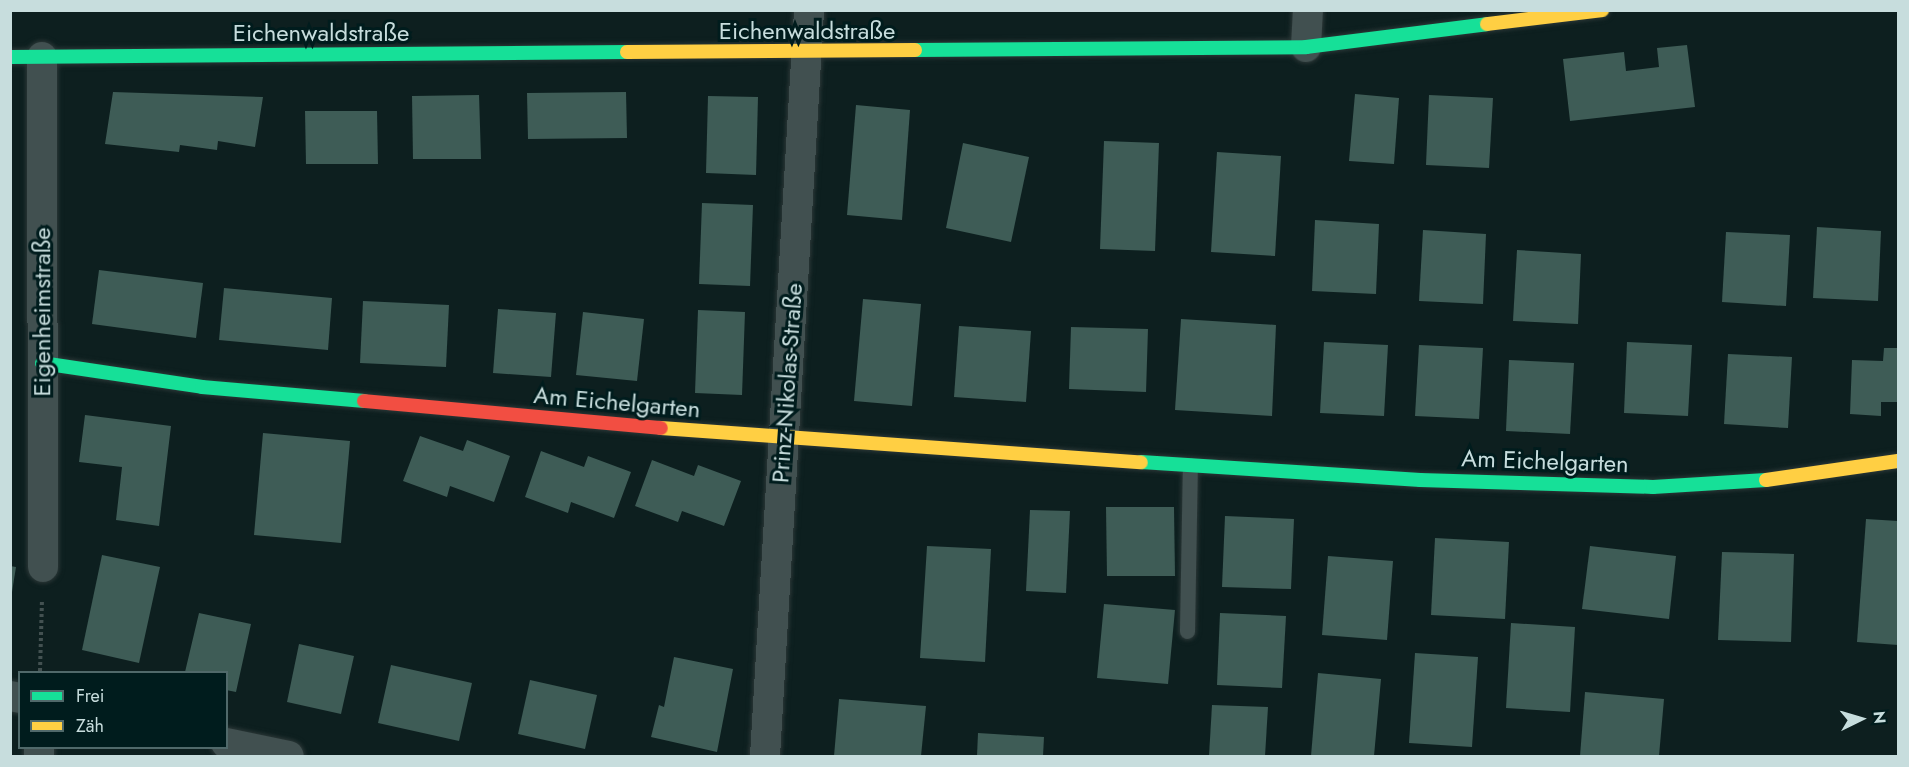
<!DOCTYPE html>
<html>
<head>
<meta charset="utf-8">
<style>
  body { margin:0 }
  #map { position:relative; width:1909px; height:767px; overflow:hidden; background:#0d1f1f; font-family:Jost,sans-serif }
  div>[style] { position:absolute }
  .building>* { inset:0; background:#3e5c56 }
  .path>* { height:4px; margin-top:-2px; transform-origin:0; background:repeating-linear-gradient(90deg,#435151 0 3px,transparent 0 6px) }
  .roads { filter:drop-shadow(0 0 2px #2b3737) drop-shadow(0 0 2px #2b3737) }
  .lane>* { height:15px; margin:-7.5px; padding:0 7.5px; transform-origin:7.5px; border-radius:7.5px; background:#415050 }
  .street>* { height:30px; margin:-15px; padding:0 15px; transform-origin:15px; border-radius:15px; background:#415050 }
  .fast>* { height:14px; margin:-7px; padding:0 7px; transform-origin:7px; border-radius:7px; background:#16e098 }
  .slow>* { height:14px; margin:-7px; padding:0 7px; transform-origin:7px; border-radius:7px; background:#ffcf43 }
  .jam>* { height:14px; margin:-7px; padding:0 7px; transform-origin:7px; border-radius:7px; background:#f24e42 }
  span { translate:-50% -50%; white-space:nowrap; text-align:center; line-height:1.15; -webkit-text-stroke:6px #001c1d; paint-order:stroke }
  .street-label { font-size:24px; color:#c7dddd }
  .frame { position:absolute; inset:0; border:12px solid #c7dddd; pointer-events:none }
  .legend { position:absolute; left:18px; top:671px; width:210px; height:78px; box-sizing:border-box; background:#001c1d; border:2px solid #50696a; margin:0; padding:8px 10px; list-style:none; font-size:18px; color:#c7dddd }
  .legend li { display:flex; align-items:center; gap:12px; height:30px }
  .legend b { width:30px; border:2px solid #50696a }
  .north { position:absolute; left:1831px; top:689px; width:60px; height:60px; -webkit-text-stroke:4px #001c1d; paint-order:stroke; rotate:85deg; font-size:16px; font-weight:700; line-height:24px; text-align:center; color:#c7dddd }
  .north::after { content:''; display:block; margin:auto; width:21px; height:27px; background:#c7dddd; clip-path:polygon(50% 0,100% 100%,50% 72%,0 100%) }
</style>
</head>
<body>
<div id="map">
  <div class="building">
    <div style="clip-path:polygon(1687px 45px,1695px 107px,1570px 121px,1563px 59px,1624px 52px,1626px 71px,1659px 67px,1657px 48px)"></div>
    <div style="clip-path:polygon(113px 92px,263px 97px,255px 147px,218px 141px,217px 150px,180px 145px,179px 152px,105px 144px)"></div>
    <div style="clip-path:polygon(626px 92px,627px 138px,528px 139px,527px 93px)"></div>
    <div style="clip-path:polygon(1355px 94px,1399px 98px,1394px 164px,1349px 161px)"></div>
    <div style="clip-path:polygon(479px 95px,481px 159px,413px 159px,412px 96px)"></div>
    <div style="clip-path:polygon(1429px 95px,1493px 98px,1489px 168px,1426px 165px)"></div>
    <div style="clip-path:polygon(708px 96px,758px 97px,756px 175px,706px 173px)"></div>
    <div style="clip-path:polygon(856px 105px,910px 110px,902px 220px,847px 215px)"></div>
    <div style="clip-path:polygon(305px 111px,377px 111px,378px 164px,306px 164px)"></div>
    <div style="clip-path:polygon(1104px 141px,1159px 143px,1155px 251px,1100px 249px)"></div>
    <div style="clip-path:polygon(963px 143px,1029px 157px,1011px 242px,946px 228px)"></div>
    <div style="clip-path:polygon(1217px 152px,1281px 156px,1275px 256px,1211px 252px)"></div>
    <div style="clip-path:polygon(702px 203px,753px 205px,750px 286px,699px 284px)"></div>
    <div style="clip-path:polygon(1315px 220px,1379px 224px,1376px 294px,1312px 291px)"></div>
    <div style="clip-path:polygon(1817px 227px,1881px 231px,1878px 301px,1813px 298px)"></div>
    <div style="clip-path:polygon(1423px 230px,1486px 234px,1483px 304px,1419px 301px)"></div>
    <div style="clip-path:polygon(1726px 232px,1790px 235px,1786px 306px,1722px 302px)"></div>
    <div style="clip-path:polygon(1517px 250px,1581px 254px,1578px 324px,1513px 321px)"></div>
    <div style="clip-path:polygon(99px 270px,203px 283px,196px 338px,92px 324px)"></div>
    <div style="clip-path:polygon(224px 288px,332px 298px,328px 350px,219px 340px)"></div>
    <div style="clip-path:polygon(863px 299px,921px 304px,912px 406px,854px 401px)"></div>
    <div style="clip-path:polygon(363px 301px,449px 305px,446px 367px,360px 363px)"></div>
    <div style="clip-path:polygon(498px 309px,556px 313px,551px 377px,493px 373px)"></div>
    <div style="clip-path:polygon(698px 310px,745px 312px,742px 395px,695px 393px)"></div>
    <div style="clip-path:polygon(583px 312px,644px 319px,637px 381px,576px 375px)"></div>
    <div style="clip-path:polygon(1181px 319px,1276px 325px,1272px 416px,1175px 410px)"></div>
    <div style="clip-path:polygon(959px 326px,1031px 331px,1026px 402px,954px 397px)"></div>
    <div style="clip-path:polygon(1071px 327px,1148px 329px,1146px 392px,1069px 389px)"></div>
    <div style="clip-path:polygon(1324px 342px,1388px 345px,1384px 416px,1320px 413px)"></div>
    <div style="clip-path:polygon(1627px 342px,1692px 345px,1688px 416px,1624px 413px)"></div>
    <div style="clip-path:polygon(1419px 345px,1483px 348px,1479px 419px,1415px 416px)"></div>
    <div style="clip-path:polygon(1884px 348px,1898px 348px,1898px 402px,1881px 402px,1881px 416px,1850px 414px,1852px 360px,1883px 361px)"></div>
    <div style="clip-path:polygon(1728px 354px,1792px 357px,1788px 428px,1724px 424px)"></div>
    <div style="clip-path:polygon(1509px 360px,1574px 363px,1570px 434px,1506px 431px)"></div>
    <div style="clip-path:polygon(85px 415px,171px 426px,159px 526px,116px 520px,122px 467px,79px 462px)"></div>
    <div style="clip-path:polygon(263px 433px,350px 441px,341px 543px,254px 535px)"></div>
    <div style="clip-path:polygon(420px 436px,463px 451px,467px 440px,510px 456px,494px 502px,450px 486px,447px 497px,403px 481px)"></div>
    <div style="clip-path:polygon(541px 451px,584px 467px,588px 456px,631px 472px,614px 518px,571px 502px,568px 513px,525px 497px)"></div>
    <div style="clip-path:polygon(652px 460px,694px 476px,698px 465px,741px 481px,724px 526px,682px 511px,678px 522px,635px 506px)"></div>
    <div style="clip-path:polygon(1106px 507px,1174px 507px,1175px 576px,1107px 576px)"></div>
    <div style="clip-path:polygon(1030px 510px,1070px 511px,1066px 593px,1026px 591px)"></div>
    <div style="clip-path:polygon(1225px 516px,1294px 519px,1291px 589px,1222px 587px)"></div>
    <div style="clip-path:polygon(1866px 519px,1898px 521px,1898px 645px,1857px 642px)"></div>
    <div style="clip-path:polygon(1435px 538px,1509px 542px,1505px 619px,1431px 615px)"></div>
    <div style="clip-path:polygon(927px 546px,991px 549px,985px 662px,920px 658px)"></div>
    <div style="clip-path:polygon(1590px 546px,1676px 556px,1669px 619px,1582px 609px)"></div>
    <div style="clip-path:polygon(1722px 552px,1794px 554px,1791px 642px,1718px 640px)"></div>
    <div style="clip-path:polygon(102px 555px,160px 567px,139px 663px,82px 650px)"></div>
    <div style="clip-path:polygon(1328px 556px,1393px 561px,1387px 640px,1322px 635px)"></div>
    <div style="clip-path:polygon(10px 566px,16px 567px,12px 592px,10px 592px)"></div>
    <div style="clip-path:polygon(1104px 604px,1175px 610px,1168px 684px,1097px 678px)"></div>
    <div style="clip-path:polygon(199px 613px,251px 624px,236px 692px,226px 690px,226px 672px,185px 672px)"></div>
    <div style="clip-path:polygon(1220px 613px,1286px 616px,1282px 688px,1217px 685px)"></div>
    <div style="clip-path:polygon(1511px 623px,1575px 627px,1570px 712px,1506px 708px)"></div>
    <div style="clip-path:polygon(299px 644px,354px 656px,341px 714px,287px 702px)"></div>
    <div style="clip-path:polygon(1415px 653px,1478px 657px,1472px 747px,1409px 743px)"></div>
    <div style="clip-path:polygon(674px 657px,733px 669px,717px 752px,651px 737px,659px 705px,664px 707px)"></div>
    <div style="clip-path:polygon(391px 665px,472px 683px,459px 741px,378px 723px)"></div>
    <div style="clip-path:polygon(1318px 673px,1381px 679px,1374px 756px,1311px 756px)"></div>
    <div style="clip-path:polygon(530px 680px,597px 695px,585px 749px,518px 734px)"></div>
    <div style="clip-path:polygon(1585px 692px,1664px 699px,1659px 756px,1580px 756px)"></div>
    <div style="clip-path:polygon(839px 699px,926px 706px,921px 756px,834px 756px)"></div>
    <div style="clip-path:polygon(1212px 705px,1268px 707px,1265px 756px,1209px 756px)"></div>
    <div style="clip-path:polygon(978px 733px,1044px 737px,1043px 756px,977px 756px)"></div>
  </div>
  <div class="path">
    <div style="left:40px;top:671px;width:71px;rotate:-88.4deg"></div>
  </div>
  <div class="roads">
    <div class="lane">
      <div style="left:1187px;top:631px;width:166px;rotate:-89deg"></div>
    </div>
    <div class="street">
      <div style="left:1306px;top:47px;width:37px;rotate:-87deg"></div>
      <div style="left:42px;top:57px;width:510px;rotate:89.89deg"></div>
      <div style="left:10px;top:696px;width:10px;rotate:11deg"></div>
      <div style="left:226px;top:743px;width:64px;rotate:11.7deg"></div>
      <div style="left:39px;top:756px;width:8px;rotate:-90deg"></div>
      <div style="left:765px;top:756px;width:747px;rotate:-86.62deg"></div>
    </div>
    <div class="fast">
      <div style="left:915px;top:50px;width:391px;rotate:-0.4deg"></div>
      <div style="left:1306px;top:47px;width:182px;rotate:-7.2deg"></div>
      <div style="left:10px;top:57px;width:617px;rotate:-0.46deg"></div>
      <div style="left:42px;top:363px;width:162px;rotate:8.5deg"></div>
      <div style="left:202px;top:387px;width:163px;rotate:4.9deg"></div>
      <div style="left:1141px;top:462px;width:280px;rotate:3.7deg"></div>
      <div style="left:1420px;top:480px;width:233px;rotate:1.7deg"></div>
      <div style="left:1653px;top:487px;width:113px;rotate:-3.5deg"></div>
    </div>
    <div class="slow">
      <div style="left:1487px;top:24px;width:116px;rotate:-6.9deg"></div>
      <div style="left:627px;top:52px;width:288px;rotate:-0.4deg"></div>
      <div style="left:661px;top:428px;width:481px;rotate:4.1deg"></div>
      <div style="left:1766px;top:480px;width:133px;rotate:-8.2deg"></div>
    </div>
    <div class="jam">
      <div style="left:364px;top:401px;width:298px;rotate:5.2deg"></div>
    </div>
  </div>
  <div class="street-label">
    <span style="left:807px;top:31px">Eichenwaldstraße</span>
    <span style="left:321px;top:33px">Eichenwaldstraße</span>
    <span style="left:42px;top:312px;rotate:-90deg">Eigenheimstraße</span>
    <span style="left:787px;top:383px;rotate:-86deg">Prinz-Nikolas-Straße</span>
    <span style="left:617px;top:402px;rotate:5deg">Am Eichelgarten</span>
    <span style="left:1545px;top:461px;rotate:2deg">Am Eichelgarten</span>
  </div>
  <div class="frame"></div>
  <ul class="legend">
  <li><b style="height:8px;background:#16e098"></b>Frei</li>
  <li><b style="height:8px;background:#ffcf43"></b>Zäh</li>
  </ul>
  <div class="north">N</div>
</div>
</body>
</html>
